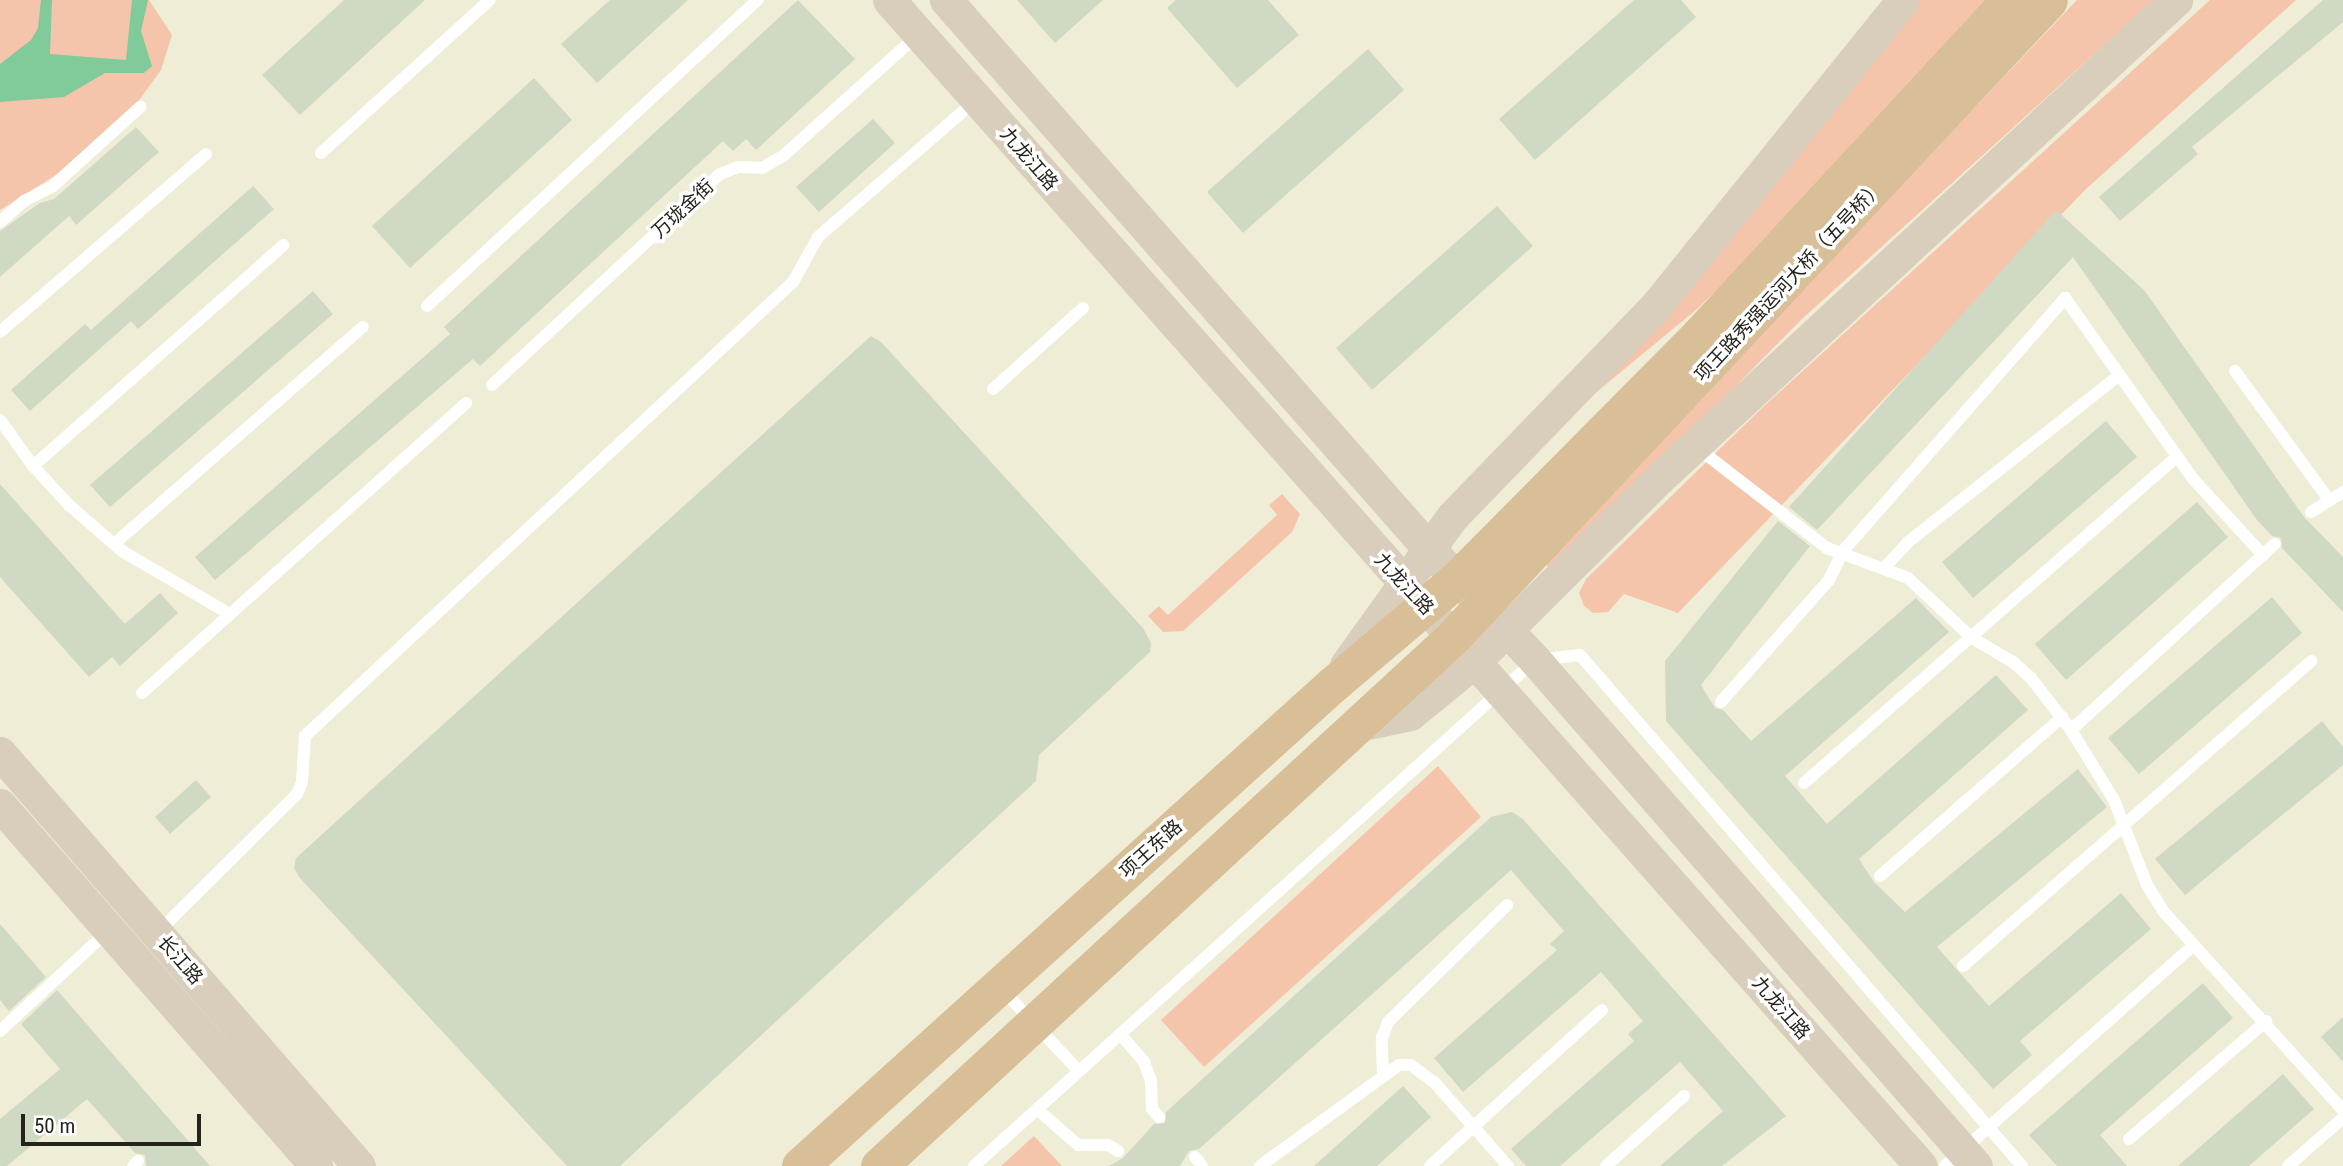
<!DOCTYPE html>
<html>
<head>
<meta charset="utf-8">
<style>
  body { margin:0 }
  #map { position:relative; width:2343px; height:1166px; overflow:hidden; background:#f0edd7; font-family:"Roboto Condensed","Noto Sans SC",sans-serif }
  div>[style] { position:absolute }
  .green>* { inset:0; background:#f4c5ab }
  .water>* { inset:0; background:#81ca99 }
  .building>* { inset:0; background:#cfd9c4 }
  .lane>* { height:12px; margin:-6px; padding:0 6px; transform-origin:6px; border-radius:6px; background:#fff }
  .secondary>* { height:33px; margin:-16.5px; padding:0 16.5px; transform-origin:16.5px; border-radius:16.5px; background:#d9cdbb }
  .primary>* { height:37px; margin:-18.5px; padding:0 18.5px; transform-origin:18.5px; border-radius:18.5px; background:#d8bf98 }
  span { translate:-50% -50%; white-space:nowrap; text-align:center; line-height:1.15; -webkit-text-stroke:7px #fff; paint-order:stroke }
  .street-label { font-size:19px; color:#25241c }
  .scale { position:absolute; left:21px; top:1114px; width:180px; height:32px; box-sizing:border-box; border:4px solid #25241c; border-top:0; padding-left:9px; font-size:21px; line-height:24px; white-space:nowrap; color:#25241c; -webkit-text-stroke:5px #fff; paint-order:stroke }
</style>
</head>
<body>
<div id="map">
  <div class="green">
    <div style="clip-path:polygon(0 0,149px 0,172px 35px,161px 70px,137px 103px,59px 173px,0 210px)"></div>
    <div style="clip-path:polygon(1919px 0,1986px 0,1752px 256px,1697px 309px,1587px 400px)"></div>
    <div style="clip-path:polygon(2077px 0,2154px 0,1802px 319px,1562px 562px,1553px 569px,1546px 565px,1545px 560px)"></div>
    <div style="clip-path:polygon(2210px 0,2296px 0,2085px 190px,1678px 613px,1624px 594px,1608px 612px,1593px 613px,1584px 606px,1579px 593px,1586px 579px,1762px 408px)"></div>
    <div style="clip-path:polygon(1282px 494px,1300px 514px,1292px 532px,1183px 631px,1163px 632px,1148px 616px,1159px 606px,1168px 615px,1277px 515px,1269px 505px)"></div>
    <div style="clip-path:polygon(1438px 766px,1481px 817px,1204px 1067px,1161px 1020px)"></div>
    <div style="clip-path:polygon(1034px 1136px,1062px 1166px,1001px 1166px)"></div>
  </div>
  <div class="water">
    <div style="clip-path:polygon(41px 0,52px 0,50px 54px,126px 60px,132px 0,148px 0,141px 31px,152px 66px,144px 73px,105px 73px,64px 97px,0 102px,0 64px,31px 40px,38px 28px)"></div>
  </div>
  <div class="building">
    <div style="clip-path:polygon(344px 0,425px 0,300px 115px,262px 75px)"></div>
    <div style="clip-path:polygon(610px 0,688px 0,597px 83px,561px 44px)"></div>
    <div style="clip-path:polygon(798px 0,855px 59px,756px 150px,746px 139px,733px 151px,723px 141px,480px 366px,473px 359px,215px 580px,195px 557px,450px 334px,444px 327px)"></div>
    <div style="clip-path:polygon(1017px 0,1103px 0,1055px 43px)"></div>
    <div style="clip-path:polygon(1176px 0,1268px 0,1299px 35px,1237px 88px,1167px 8px)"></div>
    <div style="clip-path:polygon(1634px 0,1681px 0,1696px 17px,1535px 160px,1499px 119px)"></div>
    <div style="clip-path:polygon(2323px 0,2343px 0,2343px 22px,2192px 147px,2198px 154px,2120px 221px,2099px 197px)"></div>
    <div style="clip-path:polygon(1368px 49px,1404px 90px,1243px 233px,1207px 192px)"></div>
    <div style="clip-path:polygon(534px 78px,572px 120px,410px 268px,372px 226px)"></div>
    <div style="clip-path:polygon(873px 119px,895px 143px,819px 212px,796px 187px)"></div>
    <div style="clip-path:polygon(136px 127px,159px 152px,76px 225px,69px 216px,0 277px,0 231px,40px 203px,54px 199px)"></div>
    <div style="clip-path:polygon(253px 186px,274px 209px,138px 329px,131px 321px,30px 411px,11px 390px,85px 324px,91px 330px)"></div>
    <div style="clip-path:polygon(1497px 206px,1533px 246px,1372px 390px,1336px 348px)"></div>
    <div style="clip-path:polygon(2056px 210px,2144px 290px,2304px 517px,2343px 557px,2343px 612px,2282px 548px,2281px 538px,2272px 536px,2257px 520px,2073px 257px,1817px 530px,1789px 507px)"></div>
    <div style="clip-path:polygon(313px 291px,333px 314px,110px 507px,90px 485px)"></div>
    <div style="clip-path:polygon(871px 336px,882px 343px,1143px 628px,1151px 643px,1150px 652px,1039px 755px,1036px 781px,620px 1166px,567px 1166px,299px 877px,294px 868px,296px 858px)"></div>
    <div style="clip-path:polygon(2106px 421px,2137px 457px,1973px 598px,1942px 562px)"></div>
    <div style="clip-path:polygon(0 484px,125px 624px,160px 593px,178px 613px,120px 666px,112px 657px,89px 677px,0 577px)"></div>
    <div style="clip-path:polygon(2197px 502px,2228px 537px,2066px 680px,2035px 644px)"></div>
    <div style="clip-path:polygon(1778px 521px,1810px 546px,1701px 685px,1715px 708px,1723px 710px,1751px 741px,1916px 598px,1949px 632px,1785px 776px,1827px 824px,1996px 675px,2028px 710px,1859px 859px,1874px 882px,1905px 912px,2078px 769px,2107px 807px,1937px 947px,1989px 1006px,2121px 893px,2151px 929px,2020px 1041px,2032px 1055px,1993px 1089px,1666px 721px,1665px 661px)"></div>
    <div style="clip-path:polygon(2272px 597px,2302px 633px,2139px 774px,2108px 738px)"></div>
    <div style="clip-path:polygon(2322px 721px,2343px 747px,2343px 765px,2185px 895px,2155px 859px)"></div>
    <div style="clip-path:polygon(196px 780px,211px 797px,170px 834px,155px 817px)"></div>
    <div style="clip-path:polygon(1512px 812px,1523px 819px,1786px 1116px,1722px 1166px,1660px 1166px,1723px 1111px,1680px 1062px,1560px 1166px,1526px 1166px,1511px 1149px,1634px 1041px,1628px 1034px,1643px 1021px,1601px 972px,1463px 1092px,1434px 1058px,1557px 950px,1550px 944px,1564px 931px,1511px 870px,1199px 1149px,1189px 1151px,1180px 1166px,1109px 1166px,1123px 1158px,1154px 1124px,1165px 1123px,1166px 1112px,1491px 817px)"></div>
    <div style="clip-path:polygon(0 924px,46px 977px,9px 1011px,0 1000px)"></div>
    <div style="clip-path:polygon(2203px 983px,2233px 1018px,2100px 1135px,2127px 1166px,2057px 1166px,2029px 1135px)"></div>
    <div style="clip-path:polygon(57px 990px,210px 1166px,146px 1166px,145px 1155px,135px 1153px,87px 1099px,7px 1166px,0 1166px,0 1119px,60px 1069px,21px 1024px)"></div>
    <div style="clip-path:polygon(2343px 1017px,2343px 1062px,2321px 1037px)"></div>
    <div style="clip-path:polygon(2283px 1074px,2314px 1109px,2249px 1166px,2178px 1166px)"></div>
    <div style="clip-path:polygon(1403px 1086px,1431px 1117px,1377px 1166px,1314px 1166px)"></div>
  </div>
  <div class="lane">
    <div style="left:321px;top:153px;width:228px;rotate:-42.2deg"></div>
    <div style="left:0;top:222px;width:32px;rotate:-41deg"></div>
    <div style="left:24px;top:201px;width:33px;rotate:-27deg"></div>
    <div style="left:53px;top:186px;width:118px;rotate:-42.2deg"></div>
    <div style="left:427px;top:306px;width:451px;rotate:-42.8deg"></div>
    <div style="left:0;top:332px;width:272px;rotate:-40.8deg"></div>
    <div style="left:2235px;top:371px;width:160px;rotate:53.9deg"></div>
    <div style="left:492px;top:385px;width:311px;rotate:-42.8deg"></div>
    <div style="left:720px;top:174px;width:19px;rotate:-21deg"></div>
    <div style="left:738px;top:167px;width:24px;rotate:2deg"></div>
    <div style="left:762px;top:168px;width:24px;rotate:-30deg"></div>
    <div style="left:783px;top:156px;width:183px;rotate:-41.9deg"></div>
    <div style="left:993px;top:389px;width:121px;rotate:-42deg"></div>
    <div style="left:0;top:420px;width:57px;rotate:54.3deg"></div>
    <div style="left:33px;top:466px;width:53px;rotate:47.3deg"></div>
    <div style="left:69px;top:505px;width:70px;rotate:41deg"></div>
    <div style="left:122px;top:551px;width:125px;rotate:30.3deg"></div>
    <div style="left:1695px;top:446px;width:167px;rotate:37.7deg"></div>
    <div style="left:1827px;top:548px;width:86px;rotate:20.3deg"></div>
    <div style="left:1908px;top:578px;width:88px;rotate:43.2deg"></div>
    <div style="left:1972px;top:638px;width:48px;rotate:30.3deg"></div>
    <div style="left:2013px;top:662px;width:24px;rotate:42deg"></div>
    <div style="left:2031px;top:678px;width:66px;rotate:52.4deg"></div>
    <div style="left:2071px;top:730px;width:82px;rotate:58.4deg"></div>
    <div style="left:2114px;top:800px;width:91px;rotate:68.8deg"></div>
    <div style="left:2147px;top:885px;width:31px;rotate:58deg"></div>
    <div style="left:2163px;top:911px;width:268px;rotate:47.9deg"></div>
    <div style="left:33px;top:466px;width:334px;rotate:-41.4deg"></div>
    <div style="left:2311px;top:512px;width:38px;rotate:-32deg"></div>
    <div style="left:114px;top:544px;width:330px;rotate:-41.1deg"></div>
    <div style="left:1885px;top:567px;width:34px;rotate:-47deg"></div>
    <div style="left:1908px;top:542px;width:268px;rotate:-38.3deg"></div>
    <div style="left:142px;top:693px;width:435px;rotate:-41.8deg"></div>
    <div style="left:1721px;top:702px;width:163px;rotate:-48.5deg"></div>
    <div style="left:1829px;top:580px;width:32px;rotate:-64deg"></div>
    <div style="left:1843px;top:551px;width:337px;rotate:-48.7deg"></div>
    <div style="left:2065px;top:298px;width:223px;rotate:54.7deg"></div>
    <div style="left:2194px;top:480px;width:102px;rotate:47.4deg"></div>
    <div style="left:2071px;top:730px;width:276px;rotate:-42.4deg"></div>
    <div style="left:1804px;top:783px;width:495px;rotate:-41.2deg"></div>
    <div style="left:1880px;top:876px;width:242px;rotate:-41.1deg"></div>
    <div style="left:158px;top:932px;width:196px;rotate:-44.8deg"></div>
    <div style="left:297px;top:794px;width:13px;rotate:-67deg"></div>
    <div style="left:302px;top:782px;width:46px;rotate:-86.3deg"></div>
    <div style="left:305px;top:736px;width:667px;rotate:-42.93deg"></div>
    <div style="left:793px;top:282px;width:51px;rotate:-60.9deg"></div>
    <div style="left:818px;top:237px;width:209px;rotate:-40.9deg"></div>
    <div style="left:1963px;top:966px;width:463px;rotate:-41.2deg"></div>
    <div style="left:1000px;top:987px;width:115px;rotate:46.8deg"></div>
    <div style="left:0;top:1031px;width:149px;rotate:-42.8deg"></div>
    <div style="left:1120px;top:1034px;width:37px;rotate:49deg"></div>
    <div style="left:1144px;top:1062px;width:20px;rotate:70deg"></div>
    <div style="left:1151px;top:1081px;width:28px;rotate:88deg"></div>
    <div style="left:1152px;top:1109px;width:11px;rotate:49deg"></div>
    <div style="left:1383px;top:1076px;width:38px;rotate:-92deg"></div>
    <div style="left:1382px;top:1038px;width:17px;rotate:-69deg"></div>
    <div style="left:1388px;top:1022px;width:167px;rotate:-44.5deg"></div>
    <div style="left:1037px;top:1109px;width:55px;rotate:41.3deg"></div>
    <div style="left:1078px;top:1145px;width:30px"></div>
    <div style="left:1108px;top:1145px;width:12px;rotate:31deg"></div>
    <div style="left:2129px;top:1139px;width:181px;rotate:-40.7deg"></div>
    <div style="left:1195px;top:1157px;width:11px;rotate:52deg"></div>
    <div style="left:133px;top:1166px;width:7px;rotate:-45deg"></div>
    <div style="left:974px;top:1166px;width:755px;rotate:-42.05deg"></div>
    <div style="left:1535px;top:660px;width:45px;rotate:-6.3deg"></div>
    <div style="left:1580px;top:655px;width:676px;rotate:49.14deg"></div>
    <div style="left:1260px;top:1166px;width:172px;rotate:-36deg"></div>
    <div style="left:1399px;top:1065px;width:12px"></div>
    <div style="left:1411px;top:1065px;width:30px;rotate:37deg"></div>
    <div style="left:1435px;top:1083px;width:111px;rotate:48.7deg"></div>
    <div style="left:1430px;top:1166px;width:232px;rotate:-42.2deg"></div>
    <div style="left:1606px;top:1166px;width:105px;rotate:-41.9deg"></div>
    <div style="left:1945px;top:1166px;width:332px;rotate:-41.6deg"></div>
    <div style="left:2288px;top:1166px;width:73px;rotate:-41.1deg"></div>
  </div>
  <div class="secondary">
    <div style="left:889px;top:0;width:1557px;rotate:48.49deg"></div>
    <div style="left:946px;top:0;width:731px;rotate:48.66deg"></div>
    <div style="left:1429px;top:549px;width:153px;rotate:46.3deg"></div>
    <div style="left:1535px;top:660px;width:671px;rotate:48.93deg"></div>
    <div style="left:1346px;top:665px;width:182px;rotate:-54.4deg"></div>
    <div style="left:1452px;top:517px;width:292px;rotate:-46deg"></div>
    <div style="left:1655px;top:307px;width:395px;rotate:-51.1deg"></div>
    <div style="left:1358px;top:725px;width:53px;rotate:-11.9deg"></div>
    <div style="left:1410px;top:714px;width:84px;rotate:-39.2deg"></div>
    <div style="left:1475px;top:661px;width:251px;rotate:-44.8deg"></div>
    <div style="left:1653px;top:484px;width:713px;rotate:-42.78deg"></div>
    <div style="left:0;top:753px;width:547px;rotate:49deg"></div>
    <div style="left:0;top:805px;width:480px;rotate:48.8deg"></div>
  </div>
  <div class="primary">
    <div style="left:800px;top:1166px;width:717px;rotate:-42.12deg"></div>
    <div style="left:1332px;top:685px;width:164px;rotate:-40.3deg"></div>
    <div style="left:1457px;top:579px;width:344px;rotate:-45.2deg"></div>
    <div style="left:1699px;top:335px;width:456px;rotate:-47.2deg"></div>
    <div style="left:879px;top:1166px;width:781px;rotate:-42.66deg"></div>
    <div style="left:1453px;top:637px;width:872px;rotate:-46.9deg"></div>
  </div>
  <div class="street-label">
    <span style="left:1029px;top:159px;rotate:49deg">九龙江路</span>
    <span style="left:683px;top:209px;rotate:-43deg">万珑金街</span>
    <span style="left:1789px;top:281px;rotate:-47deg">项王路秀强运河大桥（五号桥）</span>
    <span style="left:1404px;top:584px;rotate:47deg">九龙江路</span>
    <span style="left:1151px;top:849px;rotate:-42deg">项王东路</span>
    <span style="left:180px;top:960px;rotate:49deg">长江路</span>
    <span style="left:1781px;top:1008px;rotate:49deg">九龙江路</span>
  </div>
  <div class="scale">50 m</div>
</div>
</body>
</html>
